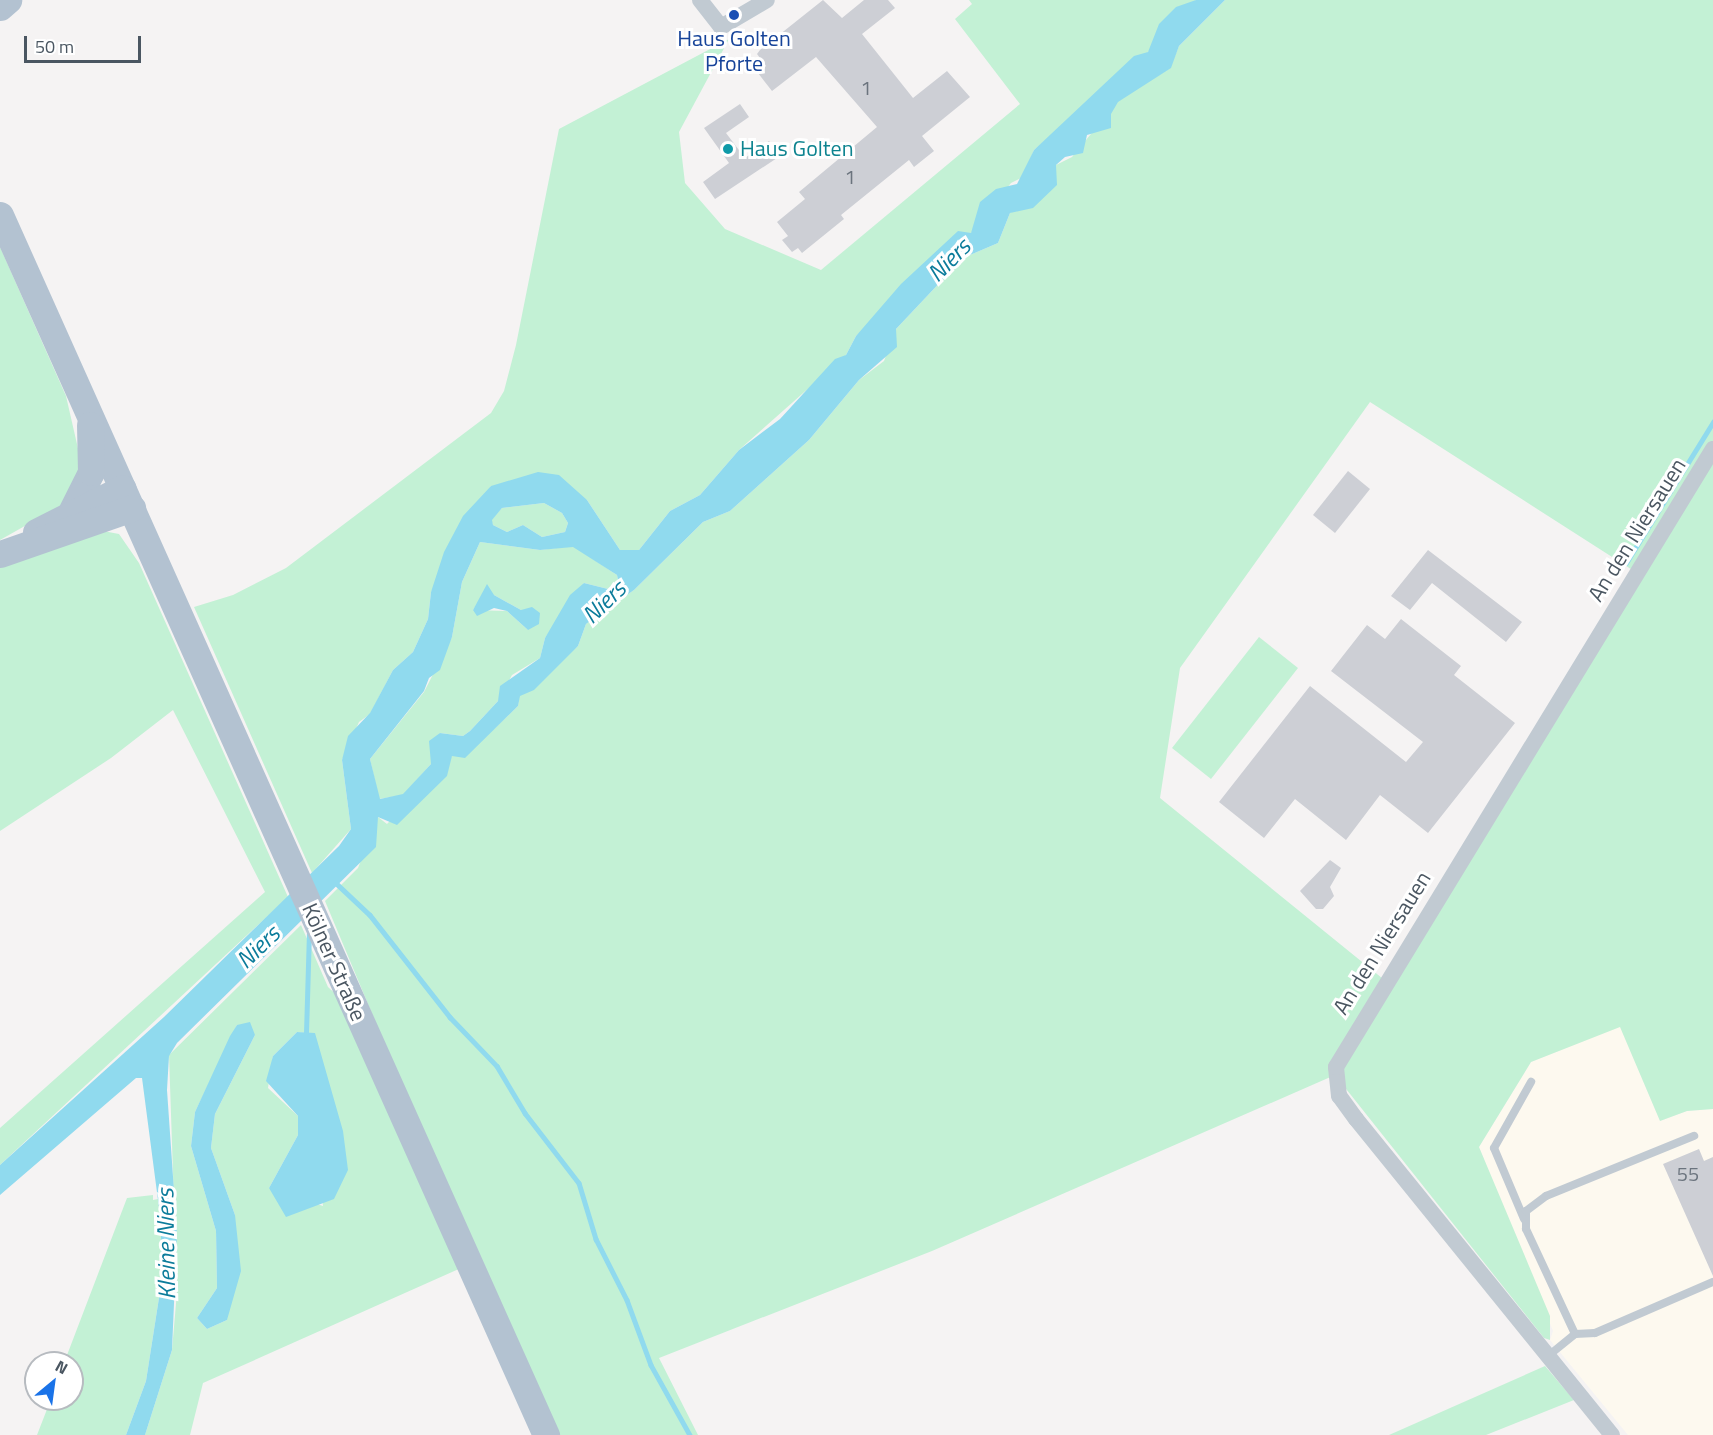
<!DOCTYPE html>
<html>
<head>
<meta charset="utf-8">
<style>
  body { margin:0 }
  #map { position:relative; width:1713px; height:1435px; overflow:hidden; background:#f5f3f3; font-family:"Titillium Web",sans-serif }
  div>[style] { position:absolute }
  .commercial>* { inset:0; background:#fdf9ef }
  .green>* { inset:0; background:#c3f1d5 }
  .water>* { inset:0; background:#90daee }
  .stream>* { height:4.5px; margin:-2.25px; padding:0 2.25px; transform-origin:2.25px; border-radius:2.25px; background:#90daee }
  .building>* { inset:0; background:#cdcfd5 }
  .lane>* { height:8px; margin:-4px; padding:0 4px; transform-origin:4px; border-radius:4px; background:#c1cad2 }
  .street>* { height:16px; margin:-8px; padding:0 8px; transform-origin:8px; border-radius:8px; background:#c1cad2 }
  .primary>* { height:27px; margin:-13.5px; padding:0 13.5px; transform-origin:13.5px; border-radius:13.5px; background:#b3c2d1 }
  .dots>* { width:16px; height:16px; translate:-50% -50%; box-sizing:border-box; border:3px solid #fff; border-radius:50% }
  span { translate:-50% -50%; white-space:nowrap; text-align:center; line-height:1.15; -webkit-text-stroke:6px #fff; paint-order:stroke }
  .number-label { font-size:20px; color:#6b747e }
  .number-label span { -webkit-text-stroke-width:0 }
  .transit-label { font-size:22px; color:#164399 }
  .culture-label { font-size:22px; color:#0d838f }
  .left { translate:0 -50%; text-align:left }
  .street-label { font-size:22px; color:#4a5661 }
  .water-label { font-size:24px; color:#0c7c9b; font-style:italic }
  .north { position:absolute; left:24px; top:1351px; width:60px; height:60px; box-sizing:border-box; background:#fff; border:2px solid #b7bbc0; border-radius:50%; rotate:29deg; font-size:16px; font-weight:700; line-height:24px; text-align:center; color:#4a5661 }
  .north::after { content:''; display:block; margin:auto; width:21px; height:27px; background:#1a73e8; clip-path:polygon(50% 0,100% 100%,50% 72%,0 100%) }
  .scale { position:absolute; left:24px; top:36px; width:117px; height:27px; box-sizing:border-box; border:3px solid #4a5661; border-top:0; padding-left:8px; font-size:18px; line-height:21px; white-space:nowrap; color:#4a5661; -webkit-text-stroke:4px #fff; paint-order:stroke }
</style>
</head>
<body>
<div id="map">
  <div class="commercial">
    <div style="clip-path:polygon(1620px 1026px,1660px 1121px,1687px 1111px,1713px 1109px,1713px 1435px,1628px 1435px,1550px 1340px,1553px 1331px,1479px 1147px,1531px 1062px)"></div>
  </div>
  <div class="green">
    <div style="clip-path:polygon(969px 0,1196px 0,1148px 52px,1034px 150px,1023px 177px,1011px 183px,971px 233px,856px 336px,846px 355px,739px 450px,700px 495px,670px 511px,639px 550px,620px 550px,587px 500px,491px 486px,431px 592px,428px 619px,413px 652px,393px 670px,370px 714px,359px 722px,342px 760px,351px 829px,312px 873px,194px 607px,233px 595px,286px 568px,491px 413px,504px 391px,516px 345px,559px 129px,729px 39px,679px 132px,685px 183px,725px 229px,821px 270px,1020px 104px,955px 19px,972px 4px)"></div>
    <div style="clip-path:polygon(evenodd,1225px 0,1713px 0,1713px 1109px,1687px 1111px,1660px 1121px,1620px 1027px,1531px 1062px,1479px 1147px,1550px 1316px,1550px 1340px,1544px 1338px,1335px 1075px,932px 1251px,659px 1358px,698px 1435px,555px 1435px,464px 1234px,325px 901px,358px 868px,378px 817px,387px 824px,452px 756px,495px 728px,518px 706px,519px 696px,578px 646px,586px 624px,634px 590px,703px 522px,730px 511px,809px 440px,859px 380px,884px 361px,896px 329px,963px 258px,998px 243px,1010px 213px,1056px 185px,1056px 165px,1072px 157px,1118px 101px,1170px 68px,1179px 46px,1225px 0,1370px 402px,1634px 571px,1393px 987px,1160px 798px,1180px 668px,1370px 402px)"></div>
    <div style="clip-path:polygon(0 247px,66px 396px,82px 466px,62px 505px,0 540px)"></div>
    <div style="clip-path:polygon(544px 503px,562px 513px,568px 523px,565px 532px,542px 537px,523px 525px,507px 532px,493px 525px,491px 520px,502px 508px)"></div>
    <div style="clip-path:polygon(98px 530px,119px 534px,139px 563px,288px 897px,0 1165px,0 1128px,265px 892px,173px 710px,111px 758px,0 831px,0 565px)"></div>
    <div style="clip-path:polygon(evenodd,480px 542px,540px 550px,573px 546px,617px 575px,618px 580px,608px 589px,584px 583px,545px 638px,540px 658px,512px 675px,498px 701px,470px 731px,463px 736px,440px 733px,431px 764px,403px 795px,379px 799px,370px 759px,424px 692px,452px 637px,462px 582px,480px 542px,483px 595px,494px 595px,521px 610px,528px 630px,507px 611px,473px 610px,483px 595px)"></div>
    <div style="clip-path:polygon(1259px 637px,1298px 668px,1211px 779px,1172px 748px)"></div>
    <div style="clip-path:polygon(evenodd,301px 925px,328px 987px,340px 998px,461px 1268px,203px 1383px,190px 1435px,145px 1435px,172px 1350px,177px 1292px,169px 1055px,301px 925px,237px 1025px,255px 1035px,215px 1114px,211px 1148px,235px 1215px,227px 1320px,207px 1329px,197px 1318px,217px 1288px,216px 1231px,191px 1146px,195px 1112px,237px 1025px,301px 925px,297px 1032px,306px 1033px,323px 1206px,269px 1188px,298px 1135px,298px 1116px,268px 1088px,273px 1056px,297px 1032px)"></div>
    <div style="clip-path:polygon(153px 1195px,153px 1200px,158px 1199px,161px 1223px,161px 1285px,146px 1381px,126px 1435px,37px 1435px,51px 1399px,72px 1399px,72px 1363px,64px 1363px,127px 1198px)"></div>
    <div style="clip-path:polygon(1545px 1366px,1574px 1400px,1486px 1435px,1389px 1435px)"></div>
  </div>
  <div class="water">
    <div style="clip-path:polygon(evenodd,1196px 0,1225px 0,1179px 46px,1171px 68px,1118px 102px,1111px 114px,1111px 128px,1087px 135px,1083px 153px,1065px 157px,1056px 165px,1057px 185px,1033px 208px,1010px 213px,998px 243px,963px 258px,896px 329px,897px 347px,859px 380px,809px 440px,730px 511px,703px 522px,634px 590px,586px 624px,578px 646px,534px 690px,520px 696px,518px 706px,465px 758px,452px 756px,447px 776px,397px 825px,378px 817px,376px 847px,177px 1043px,169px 1056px,167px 1090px,177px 1234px,172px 1350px,145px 1435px,126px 1435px,146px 1381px,161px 1285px,161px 1223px,142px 1078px,136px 1078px,0 1195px,0 1165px,164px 1017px,339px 846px,351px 829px,342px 760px,348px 736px,370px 713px,393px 670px,413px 652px,428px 619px,431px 592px,444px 552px,463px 516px,491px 486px,538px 472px,559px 475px,587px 500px,620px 550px,639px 550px,670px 511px,700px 495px,739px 450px,780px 419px,835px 359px,846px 355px,856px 336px,901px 284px,958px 231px,971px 233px,980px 202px,996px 189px,1017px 184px,1034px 150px,1134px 56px,1148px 52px,1159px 24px,1176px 7px,1196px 0,544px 503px,562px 513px,568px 523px,565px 532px,542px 537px,523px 525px,507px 532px,493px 525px,492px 520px,502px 508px,544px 503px,1196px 0,480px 542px,540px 550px,573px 547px,617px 575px,618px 580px,608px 589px,584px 583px,570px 595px,545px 638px,540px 658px,500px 686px,498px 701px,470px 731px,463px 736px,440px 733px,429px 741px,431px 764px,403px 794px,380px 799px,370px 759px,424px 691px,429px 678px,440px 670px,452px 637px,462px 582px,480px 542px)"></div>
    <div style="clip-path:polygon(487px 584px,494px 595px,521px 610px,532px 607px,540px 613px,539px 624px,528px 630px,507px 611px,494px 608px,477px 616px,473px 610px)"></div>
    <div style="clip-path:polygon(250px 1022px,255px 1035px,215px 1114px,211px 1148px,235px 1215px,241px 1271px,227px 1320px,207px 1329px,197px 1318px,217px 1288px,216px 1231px,191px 1146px,195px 1112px,230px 1036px,237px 1025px)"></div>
    <div style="clip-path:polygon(297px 1032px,315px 1033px,343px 1131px,348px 1170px,334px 1199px,286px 1217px,269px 1188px,298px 1135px,298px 1116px,266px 1081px,273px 1056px)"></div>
  </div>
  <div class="stream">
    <div style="left:1626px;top:563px;width:166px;rotate:-58.3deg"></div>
    <div style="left:337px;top:884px;width:45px;rotate:43.2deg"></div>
    <div style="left:370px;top:915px;width:130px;rotate:51.9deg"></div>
    <div style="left:450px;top:1017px;width:68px;rotate:46.2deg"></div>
    <div style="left:497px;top:1066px;width:55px;rotate:59.2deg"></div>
    <div style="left:525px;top:1113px;width:88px;rotate:52.4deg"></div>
    <div style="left:579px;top:1183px;width:59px;rotate:73.1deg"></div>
    <div style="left:596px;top:1239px;width:68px;rotate:63.1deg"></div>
    <div style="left:627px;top:1300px;width:69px;rotate:69.7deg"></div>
    <div style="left:651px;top:1365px;width:80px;rotate:60.9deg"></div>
    <div style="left:306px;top:1033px;width:99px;rotate:-88.3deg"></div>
  </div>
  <div class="building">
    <div style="clip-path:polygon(823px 0,842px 18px,864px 0,888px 0,895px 8px,862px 34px,913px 98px,947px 71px,970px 97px,922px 136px,934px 151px,914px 167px,909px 160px,841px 215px,844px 219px,802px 253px,798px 248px,792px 252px,782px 240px,788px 236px,777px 222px,805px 199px,799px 192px,877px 127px,816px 57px,772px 91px,758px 73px,766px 66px,757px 54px,760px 50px)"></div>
    <div style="clip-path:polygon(740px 104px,749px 117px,726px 133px,745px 158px,769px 141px,780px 156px,715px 199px,703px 182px,729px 163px,704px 128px)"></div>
    <div style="clip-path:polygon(1348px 471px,1370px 489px,1335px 533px,1313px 515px)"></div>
    <div style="clip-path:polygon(1428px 550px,1522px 622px,1506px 642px,1432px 583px,1410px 610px,1391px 596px)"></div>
    <div style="clip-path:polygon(1401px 619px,1461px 666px,1454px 675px,1515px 723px,1428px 833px,1380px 795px,1346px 840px,1295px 799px,1264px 838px,1219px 802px,1310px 686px,1406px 762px,1423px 742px,1331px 671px,1367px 625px,1385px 639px)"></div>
    <div style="clip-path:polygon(1330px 860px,1341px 868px,1330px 887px,1334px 896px,1323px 909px,1316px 909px,1300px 891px)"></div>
    <div style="clip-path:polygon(1699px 1149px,1704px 1161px,1713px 1157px,1713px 1276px,1663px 1164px)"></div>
  </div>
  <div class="lane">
    <div style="left:1524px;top:1219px;width:77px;rotate:-112.9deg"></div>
    <div style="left:1494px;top:1148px;width:76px;rotate:-60.7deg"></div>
    <div style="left:1575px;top:1334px;width:20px;rotate:-3deg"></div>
    <div style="left:1595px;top:1333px;width:129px;rotate:-23.4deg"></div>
    <div style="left:1548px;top:1356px;width:35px;rotate:-39deg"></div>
    <div style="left:1575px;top:1334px;width:116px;rotate:-115deg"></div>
    <div style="left:1526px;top:1229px;width:18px;rotate:-90deg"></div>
    <div style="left:1526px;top:1211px;width:25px;rotate:-37deg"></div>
    <div style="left:1546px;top:1196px;width:160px;rotate:-22.1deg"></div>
  </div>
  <div class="street">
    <div style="left:700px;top:0;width:34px;rotate:52deg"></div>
    <div style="left:721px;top:27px;width:53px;rotate:-30.4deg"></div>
    <div style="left:1612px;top:1435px;width:407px;rotate:-129deg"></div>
    <div style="left:1356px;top:1119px;width:29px;rotate:-126deg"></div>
    <div style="left:1339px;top:1096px;width:29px;rotate:-96deg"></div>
    <div style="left:1336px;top:1067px;width:724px;rotate:-58.62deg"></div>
  </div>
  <div class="primary">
    <div style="left:0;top:7px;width:11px;rotate:-41deg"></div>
    <div style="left:0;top:215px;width:1337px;rotate:65.89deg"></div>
    <div style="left:72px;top:510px;width:42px;rotate:-63.4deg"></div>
    <div style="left:91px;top:472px;width:47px;rotate:-91.2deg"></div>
    <div style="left:36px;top:532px;width:97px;rotate:-26.8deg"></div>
    <div style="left:0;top:554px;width:140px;rotate:-19.2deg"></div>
  </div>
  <div class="dots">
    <div style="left:734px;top:15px;background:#1a4fb4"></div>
    <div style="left:728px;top:149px;background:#0f9aa8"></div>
  </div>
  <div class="number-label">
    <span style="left:866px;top:87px">1</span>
    <span style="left:850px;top:176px">1</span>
    <span style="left:1688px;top:1173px">55</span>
  </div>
  <div class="transit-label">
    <span style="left:734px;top:51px">Haus Golten<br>Pforte</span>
  </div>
  <div class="culture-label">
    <span class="left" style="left:740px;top:149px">Haus Golten</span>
  </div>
  <div class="street-label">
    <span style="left:1637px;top:530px;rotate:-58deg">An den Niersauen</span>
    <span style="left:1382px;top:943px;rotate:-58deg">An den Niersauen</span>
    <span style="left:334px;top:962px;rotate:66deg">Kölner Straße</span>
  </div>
  <div class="water-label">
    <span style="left:949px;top:260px;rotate:-45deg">Niers</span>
    <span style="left:604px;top:602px;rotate:-44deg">Niers</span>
    <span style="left:258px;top:947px;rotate:-44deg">Niers</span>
    <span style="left:166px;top:1244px;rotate:-91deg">Kleine Niers</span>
  </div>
  <div class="north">N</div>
  <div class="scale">50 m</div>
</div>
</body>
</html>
